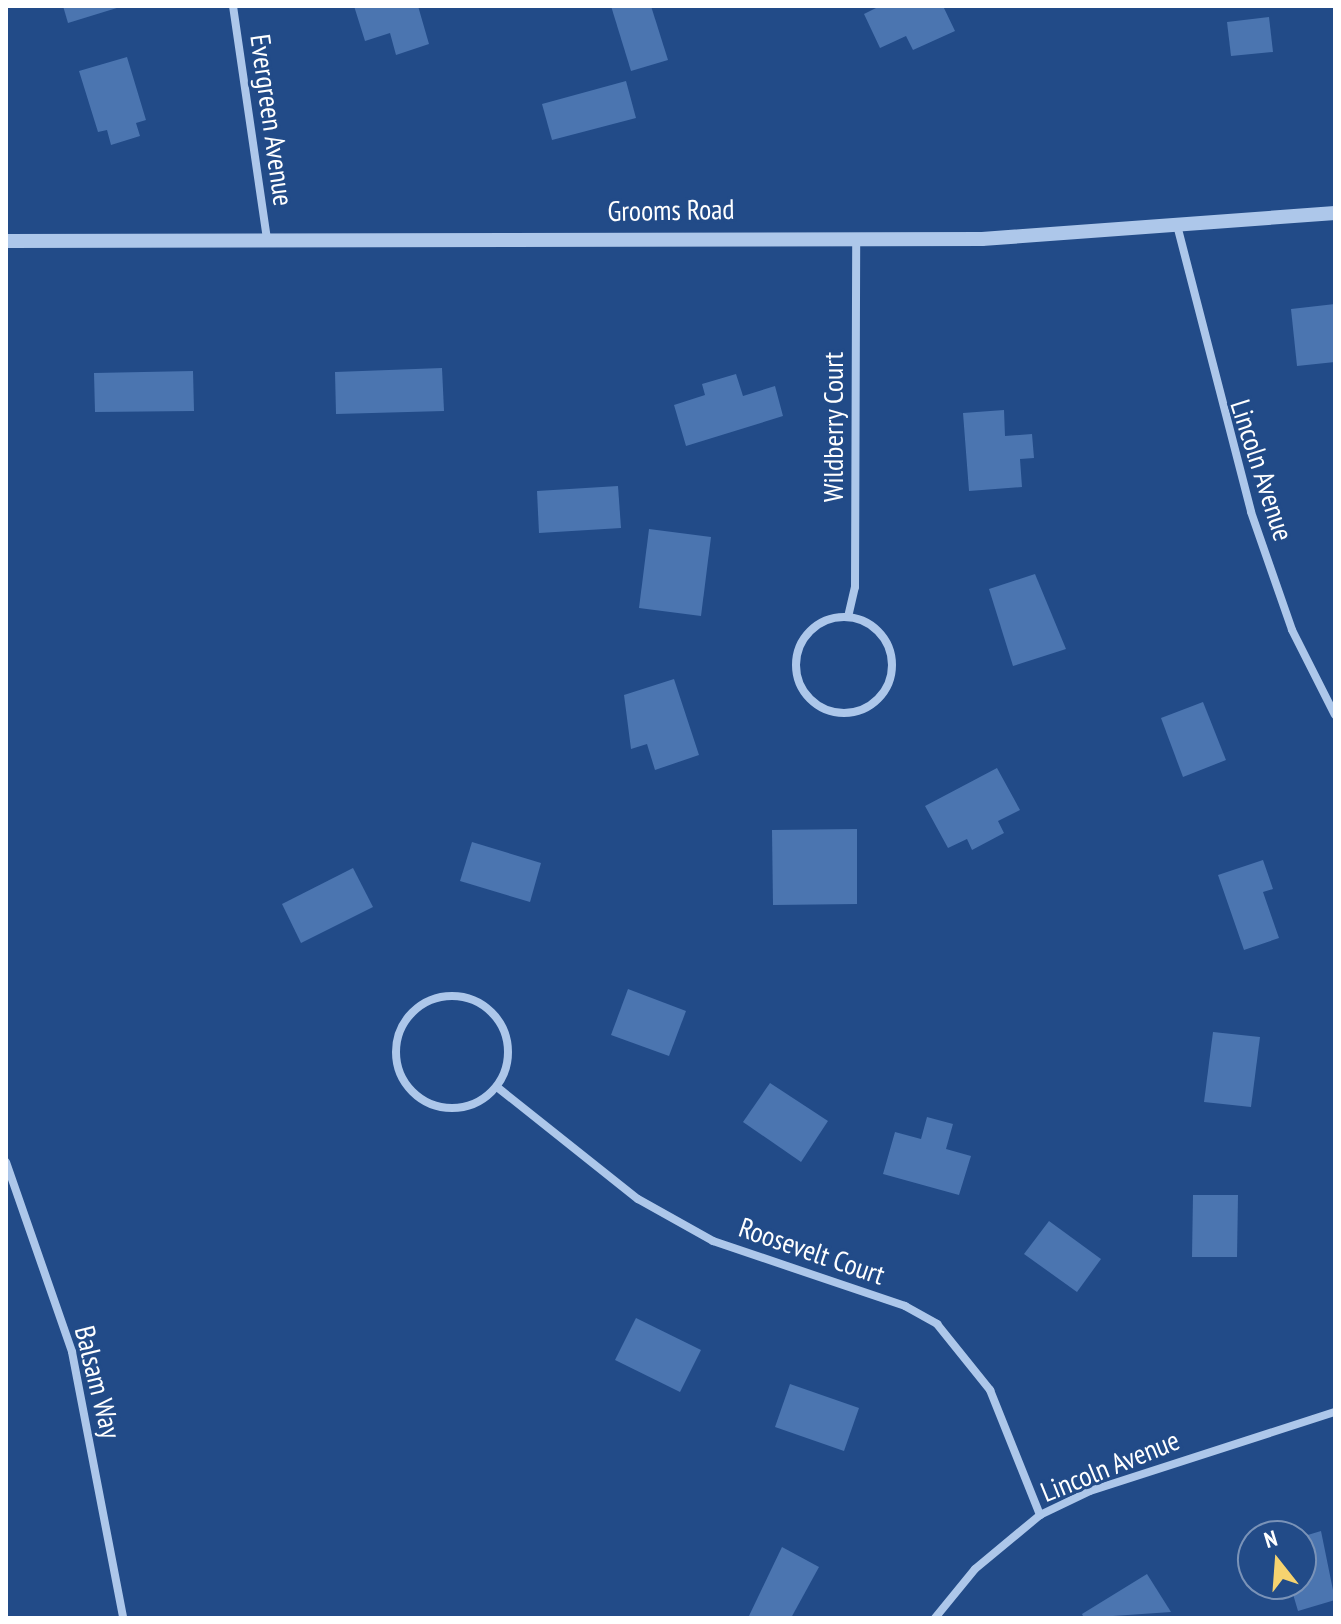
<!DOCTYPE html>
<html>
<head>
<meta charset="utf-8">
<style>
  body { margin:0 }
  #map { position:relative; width:1341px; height:1624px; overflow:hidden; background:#224b88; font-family:"PT Sans Narrow",sans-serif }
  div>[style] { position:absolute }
  .building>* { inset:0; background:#4b75b0 }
  .minor>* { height:8px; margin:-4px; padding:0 4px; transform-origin:4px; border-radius:4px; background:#adc7ea }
  .minor>.ring { margin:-4px; padding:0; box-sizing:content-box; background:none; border:8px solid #adc7ea; border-radius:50% }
  .tertiary>* { height:14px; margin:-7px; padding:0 7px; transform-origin:7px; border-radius:7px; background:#adc7ea }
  span { translate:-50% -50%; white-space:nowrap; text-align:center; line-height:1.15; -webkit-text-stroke:6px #224b88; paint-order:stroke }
  .street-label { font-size:28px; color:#fff }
  .frame { position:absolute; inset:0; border:8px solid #fff; pointer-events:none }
  .north { position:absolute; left:1237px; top:1520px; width:80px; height:80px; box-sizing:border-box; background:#224b88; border:2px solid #7a93b8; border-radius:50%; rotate:343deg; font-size:22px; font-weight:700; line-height:32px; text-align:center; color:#fff }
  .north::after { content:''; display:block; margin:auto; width:28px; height:36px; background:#f6d36f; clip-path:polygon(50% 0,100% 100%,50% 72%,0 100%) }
</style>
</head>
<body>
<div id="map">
  <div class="building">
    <div style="clip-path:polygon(63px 6px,120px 6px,120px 7px,68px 23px)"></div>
    <div style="clip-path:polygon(354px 6px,418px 6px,429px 44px,396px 55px,390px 33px,365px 41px)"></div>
    <div style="clip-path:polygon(611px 6px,651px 6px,668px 60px,631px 71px)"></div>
    <div style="clip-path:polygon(880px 6px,943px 6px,955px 31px,913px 50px,906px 36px,880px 48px,864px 14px)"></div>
    <div style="clip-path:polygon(1269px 17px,1273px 52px,1231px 56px,1227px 22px)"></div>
    <div style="clip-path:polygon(127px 57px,146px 120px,136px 123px,140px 136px,111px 145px,107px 130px,98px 132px,79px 71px)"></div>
    <div style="clip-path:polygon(626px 81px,636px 118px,552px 140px,542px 104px)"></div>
    <div style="clip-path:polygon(1335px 304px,1335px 362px,1297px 366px,1291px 309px)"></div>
    <div style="clip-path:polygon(442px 368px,444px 411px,336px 414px,335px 372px)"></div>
    <div style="clip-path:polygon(193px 371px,194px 411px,95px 412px,94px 373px)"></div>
    <div style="clip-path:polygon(736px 374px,743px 396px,775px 386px,783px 416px,686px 446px,674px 405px,705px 395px,702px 384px)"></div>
    <div style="clip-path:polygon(1004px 410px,1005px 436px,1032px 434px,1034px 458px,1020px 459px,1022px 487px,969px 491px,963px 413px)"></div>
    <div style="clip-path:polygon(618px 486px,621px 528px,539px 533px,537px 491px)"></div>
    <div style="clip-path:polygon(649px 529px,711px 537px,701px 616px,639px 608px)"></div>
    <div style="clip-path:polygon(1035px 574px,1066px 649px,1013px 666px,989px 589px)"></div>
    <div style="clip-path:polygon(674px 679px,699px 755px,655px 770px,647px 744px,631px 749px,624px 695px)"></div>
    <div style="clip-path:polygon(1203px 702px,1226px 760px,1183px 777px,1161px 718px)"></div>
    <div style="clip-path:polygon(997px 768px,1020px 810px,998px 821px,1004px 833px,972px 850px,967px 839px,948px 848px,925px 806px)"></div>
    <div style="clip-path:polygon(857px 829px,857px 904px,773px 905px,772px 830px)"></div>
    <div style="clip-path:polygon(472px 842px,541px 863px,530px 902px,460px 881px)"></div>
    <div style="clip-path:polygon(1263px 860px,1273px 889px,1263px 892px,1279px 938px,1244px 950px,1218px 875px)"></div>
    <div style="clip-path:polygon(353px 868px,373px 907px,301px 943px,282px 904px)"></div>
    <div style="clip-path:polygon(628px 989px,686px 1011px,669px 1056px,611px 1035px)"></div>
    <div style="clip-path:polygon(1213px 1032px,1260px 1037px,1251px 1107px,1204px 1102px)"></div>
    <div style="clip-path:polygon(770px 1083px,828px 1121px,801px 1162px,743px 1122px)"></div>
    <div style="clip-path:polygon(927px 1117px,953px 1124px,946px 1149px,971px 1156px,959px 1195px,883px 1174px,895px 1132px,921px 1139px)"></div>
    <div style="clip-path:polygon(1193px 1195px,1238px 1195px,1237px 1257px,1192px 1257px)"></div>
    <div style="clip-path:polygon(1049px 1221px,1101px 1259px,1077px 1292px,1024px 1254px)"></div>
    <div style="clip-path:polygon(636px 1318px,701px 1350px,680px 1392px,615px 1360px)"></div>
    <div style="clip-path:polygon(790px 1384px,859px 1408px,844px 1451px,775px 1427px)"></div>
    <div style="clip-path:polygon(1321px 1531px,1335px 1600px,1298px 1611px,1290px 1584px,1301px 1584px,1301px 1537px)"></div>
    <div style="clip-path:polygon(782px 1547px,819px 1567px,791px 1618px,748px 1618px)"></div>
    <div style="clip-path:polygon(1147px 1574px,1171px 1612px,1084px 1618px,1082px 1614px)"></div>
  </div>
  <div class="minor">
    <div style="left:233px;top:6px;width:236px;rotate:81.7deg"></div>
    <div style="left:1178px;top:229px;width:292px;rotate:75.5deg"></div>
    <div style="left:1251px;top:512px;width:125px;rotate:70.8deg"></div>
    <div style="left:1292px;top:630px;width:95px;rotate:63.2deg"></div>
    <div style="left:848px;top:617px;width:31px;rotate:-77deg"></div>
    <div style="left:855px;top:587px;width:349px;rotate:-89.8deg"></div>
    <div class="ring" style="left:796px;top:617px;width:88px;height:88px"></div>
    <div class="ring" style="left:396px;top:996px;width:104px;height:104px"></div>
    <div style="left:497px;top:1087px;width:180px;rotate:38.5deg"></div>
    <div style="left:638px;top:1199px;width:86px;rotate:29.2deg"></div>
    <div style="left:713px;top:1241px;width:203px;rotate:18.7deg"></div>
    <div style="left:905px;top:1306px;width:37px;rotate:29deg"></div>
    <div style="left:937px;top:1324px;width:85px;rotate:51.2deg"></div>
    <div style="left:990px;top:1390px;width:135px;rotate:68.2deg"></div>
    <div style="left:6px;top:1162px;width:201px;rotate:70.8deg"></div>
    <div style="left:72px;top:1352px;width:271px;rotate:79.1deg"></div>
    <div style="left:935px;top:1618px;width:63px;rotate:-50.8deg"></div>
    <div style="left:975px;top:1569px;width:85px;rotate:-39.7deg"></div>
    <div style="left:1040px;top:1515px;width:55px;rotate:-25.6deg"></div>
    <div style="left:1090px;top:1491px;width:257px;rotate:-17.9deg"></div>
  </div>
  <div class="tertiary">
    <div style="left:6px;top:241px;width:976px;rotate:-0.12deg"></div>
    <div style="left:982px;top:239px;width:354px;rotate:-4.2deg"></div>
  </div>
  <div class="street-label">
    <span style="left:272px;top:120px;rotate:82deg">Evergreen Avenue</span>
    <span style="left:671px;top:210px;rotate:-1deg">Grooms Road</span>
    <span style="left:833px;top:427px;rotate:-90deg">Wildberry Court</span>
    <span style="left:1262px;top:470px;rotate:72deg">Lincoln Avenue</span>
    <span style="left:812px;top:1251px;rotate:19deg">Roosevelt Court</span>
    <span style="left:98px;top:1382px;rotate:76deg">Balsam Way</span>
    <span style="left:1110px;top:1466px;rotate:-22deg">Lincoln Avenue</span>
  </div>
  <div class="frame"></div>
  <div class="north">N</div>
</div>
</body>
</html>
